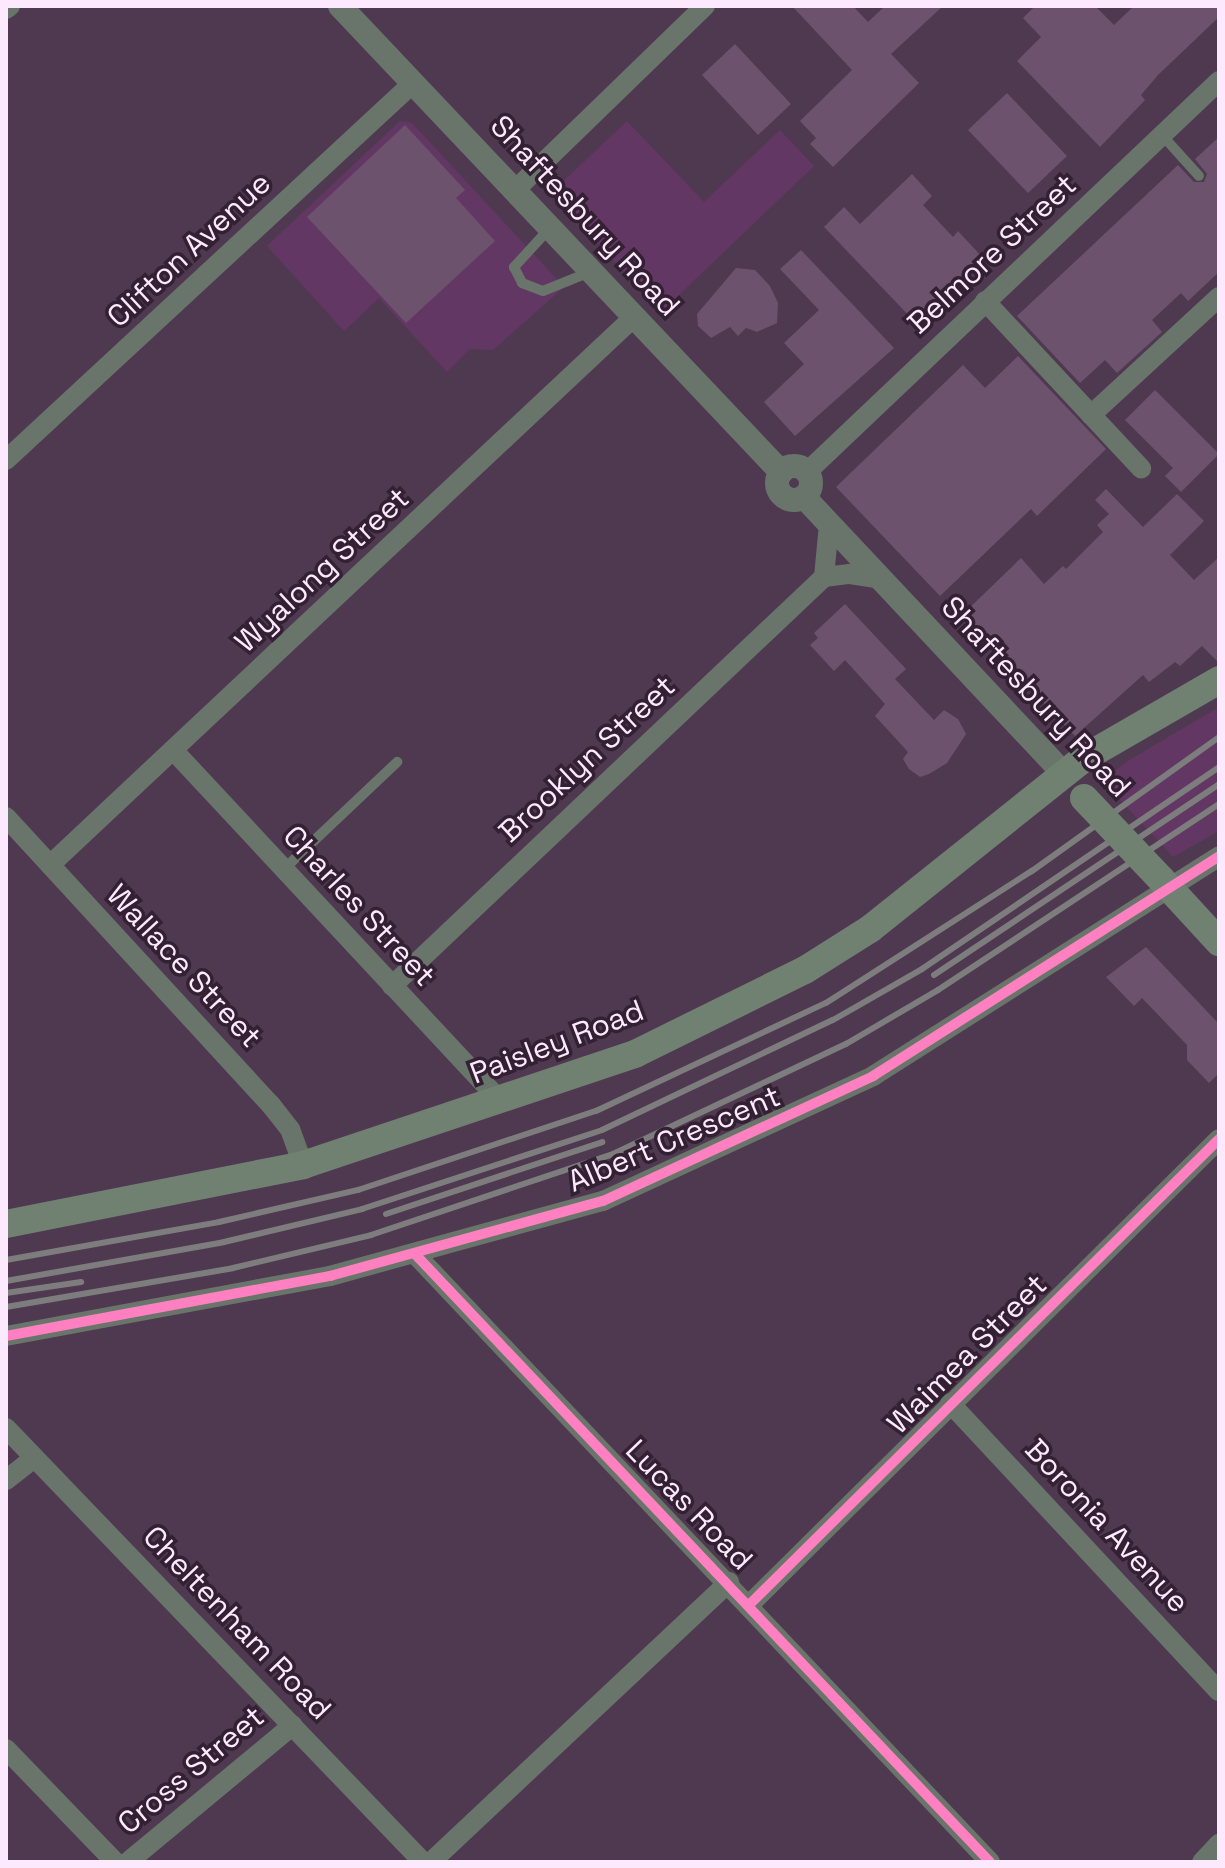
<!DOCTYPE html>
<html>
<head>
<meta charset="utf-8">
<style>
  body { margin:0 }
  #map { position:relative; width:1225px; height:1868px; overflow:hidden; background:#4f3950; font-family:"Space Grotesk",sans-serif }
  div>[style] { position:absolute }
  .built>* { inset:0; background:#633764 }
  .building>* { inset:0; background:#6c526d }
  .service>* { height:10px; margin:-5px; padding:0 5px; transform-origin:5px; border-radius:5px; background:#69756a }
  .minor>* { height:20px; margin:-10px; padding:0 10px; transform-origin:10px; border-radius:10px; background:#69756a }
  .tertiary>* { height:24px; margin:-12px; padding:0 12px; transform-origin:12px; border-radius:12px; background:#69756a }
  .tertiary>.ring { margin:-12px; padding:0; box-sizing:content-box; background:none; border:24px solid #69756a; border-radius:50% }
  .secondary>* { height:28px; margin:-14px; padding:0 14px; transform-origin:14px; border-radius:14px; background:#708172 }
  .rail>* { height:6px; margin:-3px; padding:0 3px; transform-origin:3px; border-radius:3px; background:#7d7d7e }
  .secondary-bridge>* { height:28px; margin:-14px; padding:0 14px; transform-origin:14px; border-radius:14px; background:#708172 }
  .cycleway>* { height:10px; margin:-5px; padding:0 5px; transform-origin:5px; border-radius:5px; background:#ff80c0 }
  span { translate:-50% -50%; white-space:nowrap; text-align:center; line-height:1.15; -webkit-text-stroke:7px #332033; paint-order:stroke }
  .street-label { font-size:30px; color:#fde9fd }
  .frame { position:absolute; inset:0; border:8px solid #fde9fd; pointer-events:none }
</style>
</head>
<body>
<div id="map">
  <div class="built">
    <div style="clip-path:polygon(400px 121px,412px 123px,564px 287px,493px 350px,470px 349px,447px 372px,379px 298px,344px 331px,267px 246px)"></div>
    <div style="clip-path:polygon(627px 121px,704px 202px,780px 130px,814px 166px,662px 311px,550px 194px)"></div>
    <div style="clip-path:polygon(1219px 707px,1219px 831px,1173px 857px,1111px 790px,1111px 784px,1116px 770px,1131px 759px)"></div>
  </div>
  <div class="building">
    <div style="clip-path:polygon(792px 6px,853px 6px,868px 22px,885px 6px,943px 6px,891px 54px,919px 83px,833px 167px,810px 144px,816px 138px,800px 121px,852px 70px)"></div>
    <div style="clip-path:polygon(1035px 6px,1095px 6px,1114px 25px,1134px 6px,1219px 6px,1219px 17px,1158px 75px,1141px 95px,1145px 100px,1100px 147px,1017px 61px,1041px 37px,1023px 18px)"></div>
    <div style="clip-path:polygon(735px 44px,791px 104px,758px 135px,702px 75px)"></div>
    <div style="clip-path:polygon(1007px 93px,1067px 156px,1028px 193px,968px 130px)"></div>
    <div style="clip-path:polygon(405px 125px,465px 190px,456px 198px,495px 241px,406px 323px,307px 217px)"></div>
    <div style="clip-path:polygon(1219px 137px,1219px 272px,1188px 301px,1181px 293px,1152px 320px,1162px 332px,1117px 373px,1105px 360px,1080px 383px,1017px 316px,1178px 165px,1194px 182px,1204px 182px,1207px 174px,1195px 159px)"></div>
    <div style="clip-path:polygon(912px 174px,932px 196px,923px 205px,953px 237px,958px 231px,983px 258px,917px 324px,824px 227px,844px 207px,860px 224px)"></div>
    <div style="clip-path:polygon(801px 250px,894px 348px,795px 436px,764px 402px,804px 364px,784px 343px,819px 310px,780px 269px)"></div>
    <div style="clip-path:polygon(736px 268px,755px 270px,770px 286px,778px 303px,777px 323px,757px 332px,746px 328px,738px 336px,730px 327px,711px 338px,698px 326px,697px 314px)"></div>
    <div style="clip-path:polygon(1018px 356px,1106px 449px,1037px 516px,1031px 509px,940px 596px,836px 487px,963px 365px,985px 388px)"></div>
    <div style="clip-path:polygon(1155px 390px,1219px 454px,1181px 492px,1165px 476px,1173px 468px,1125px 420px)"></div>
    <div style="clip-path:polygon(1106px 489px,1143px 527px,1177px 494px,1204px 521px,1170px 555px,1194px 580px,1219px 557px,1219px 663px,1202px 646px,1180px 666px,1175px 662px,1149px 682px,1143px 675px,1075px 736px,961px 616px,1021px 558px,1044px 584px,1063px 566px,1066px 569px,1103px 532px,1097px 525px,1109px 514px,1095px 500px)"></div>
    <div style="clip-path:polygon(845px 604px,906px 669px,895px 679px,934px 720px,944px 710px,958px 719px,966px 734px,947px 763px,929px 774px,920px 777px,909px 769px,903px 759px,908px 752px,875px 716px,885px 704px,845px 660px,834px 671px,810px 645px,818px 638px,814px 633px)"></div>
    <div style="clip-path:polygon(1146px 947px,1219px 1024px,1219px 1073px,1209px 1083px,1187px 1060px,1187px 1045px,1142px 998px,1134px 1006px,1106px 977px)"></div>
  </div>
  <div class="service">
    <div style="left:1162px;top:135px;width:55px;rotate:47.9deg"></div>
    <div style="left:549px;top:229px;width:52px;rotate:132.6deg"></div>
    <div style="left:514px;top:267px;width:18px;rotate:63deg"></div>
    <div style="left:522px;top:283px;width:22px;rotate:21deg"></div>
    <div style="left:543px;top:291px;width:51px;rotate:-22deg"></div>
    <div style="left:284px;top:869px;width:156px;rotate:-43.4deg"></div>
  </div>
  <div class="minor">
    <div style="left:6px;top:9px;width:5px;rotate:-37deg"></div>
    <div style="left:514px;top:191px;width:266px;rotate:-44.1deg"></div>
    <div style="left:985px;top:301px;width:229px;rotate:47deg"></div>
    <div style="left:1091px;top:415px;width:174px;rotate:-42.7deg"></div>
    <div style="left:6px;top:460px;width:555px;rotate:-42.81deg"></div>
    <div style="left:807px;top:472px;width:568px;rotate:-43.5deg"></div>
    <div style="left:824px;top:577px;width:26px;rotate:-7deg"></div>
    <div style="left:850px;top:574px;width:30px;rotate:9deg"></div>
    <div style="left:174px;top:751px;width:478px;rotate:47deg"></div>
    <div style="left:6px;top:817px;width:391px;rotate:47.4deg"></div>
    <div style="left:271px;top:1105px;width:31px;rotate:52deg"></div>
    <div style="left:290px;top:1129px;width:38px;rotate:70deg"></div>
    <div style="left:50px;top:865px;width:799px;rotate:-43.18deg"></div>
    <div style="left:392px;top:986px;width:595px;rotate:-43.43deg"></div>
    <div style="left:824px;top:577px;width:53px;rotate:-84.6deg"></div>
    <div style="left:415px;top:1254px;width:837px;rotate:46.6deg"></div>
    <div style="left:6px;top:1336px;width:330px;rotate:-10.5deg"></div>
    <div style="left:330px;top:1276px;width:283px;rotate:-15.4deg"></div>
    <div style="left:603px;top:1201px;width:298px;rotate:-24.8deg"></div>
    <div style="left:873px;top:1076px;width:410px;rotate:-32.4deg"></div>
    <div style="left:950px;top:1403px;width:394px;rotate:47deg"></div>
    <div style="left:6px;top:1428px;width:602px;rotate:46.14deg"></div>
    <div style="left:6px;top:1480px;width:36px;rotate:-38deg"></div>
    <div style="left:750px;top:1604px;width:660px;rotate:-44.75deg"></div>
    <div style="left:6px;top:1749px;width:157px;rotate:46deg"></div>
    <div style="left:128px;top:1862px;width:214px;rotate:-39.7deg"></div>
    <div style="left:431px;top:1862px;width:409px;rotate:-43.2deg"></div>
    <div style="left:1202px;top:1862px;width:25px;rotate:-47deg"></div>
  </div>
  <div class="tertiary">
    <div style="left:340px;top:6px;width:642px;rotate:46.58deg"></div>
    <div class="ring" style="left:777px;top:466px;width:10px;height:10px"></div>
    <div style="left:804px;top:497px;width:378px;rotate:46.8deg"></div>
  </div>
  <div class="secondary">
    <div style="left:1161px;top:879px;width:86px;rotate:47.4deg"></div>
    <div style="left:6px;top:1224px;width:303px;rotate:-11.2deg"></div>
    <div style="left:303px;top:1165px;width:350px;rotate:-18.5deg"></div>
    <div style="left:635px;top:1054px;width:190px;rotate:-26.3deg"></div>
    <div style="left:805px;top:970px;width:77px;rotate:-32.2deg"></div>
    <div style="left:870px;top:929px;width:274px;rotate:-38.6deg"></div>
    <div style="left:1084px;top:758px;width:156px;rotate:-30deg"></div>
  </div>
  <div class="rail">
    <div style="left:934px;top:975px;width:343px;rotate:-33.8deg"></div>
    <div style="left:386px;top:1214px;width:228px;rotate:-18.4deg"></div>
    <div style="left:6px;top:1260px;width:216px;rotate:-10.1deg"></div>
    <div style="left:219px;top:1222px;width:143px;rotate:-13deg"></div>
    <div style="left:358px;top:1190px;width:251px;rotate:-18.4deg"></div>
    <div style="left:596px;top:1111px;width:254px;rotate:-25.2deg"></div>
    <div style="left:826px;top:1003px;width:245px;rotate:-32.7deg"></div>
    <div style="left:1032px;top:871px;width:230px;rotate:-35.6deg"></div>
    <div style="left:6px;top:1281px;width:221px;rotate:-10.1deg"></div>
    <div style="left:224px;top:1242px;width:142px;rotate:-13.4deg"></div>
    <div style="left:362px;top:1209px;width:253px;rotate:-18.2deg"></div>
    <div style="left:602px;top:1130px;width:256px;rotate:-25.5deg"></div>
    <div style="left:833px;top:1020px;width:103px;rotate:-29.8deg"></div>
    <div style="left:922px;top:969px;width:359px;rotate:-34.2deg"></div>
    <div style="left:6px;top:1293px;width:76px;rotate:-8.3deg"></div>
    <div style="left:6px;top:1307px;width:230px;rotate:-9.7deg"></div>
    <div style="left:233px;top:1268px;width:142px;rotate:-13.4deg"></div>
    <div style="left:371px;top:1235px;width:255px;rotate:-18.5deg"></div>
    <div style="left:613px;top:1154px;width:258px;rotate:-25.3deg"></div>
    <div style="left:846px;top:1044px;width:107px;rotate:-30.4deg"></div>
    <div style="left:938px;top:990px;width:337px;rotate:-33.5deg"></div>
  </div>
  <div class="secondary-bridge">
    <div style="left:1084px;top:798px;width:112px;rotate:46.5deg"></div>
  </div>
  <div class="cycleway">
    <div style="left:415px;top:1254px;width:837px;rotate:46.6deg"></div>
    <div style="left:6px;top:1336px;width:330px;rotate:-10.5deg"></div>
    <div style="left:330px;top:1276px;width:283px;rotate:-15.4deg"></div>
    <div style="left:603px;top:1201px;width:298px;rotate:-24.8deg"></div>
    <div style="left:873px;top:1076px;width:410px;rotate:-32.4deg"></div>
    <div style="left:750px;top:1604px;width:660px;rotate:-44.75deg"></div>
  </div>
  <div class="street-label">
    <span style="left:585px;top:216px;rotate:47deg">Shaftesbury Road</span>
    <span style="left:189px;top:250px;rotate:-43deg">Clifton Avenue</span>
    <span style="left:992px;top:254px;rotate:-43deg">Belmore Street</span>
    <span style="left:322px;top:570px;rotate:-43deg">Wyalong Street</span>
    <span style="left:1036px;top:697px;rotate:47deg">Shaftesbury Road</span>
    <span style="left:587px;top:759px;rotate:-43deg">Brooklyn Street</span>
    <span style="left:359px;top:906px;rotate:47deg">Charles Street</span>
    <span style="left:184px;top:966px;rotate:47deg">Wallace Street</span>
    <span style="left:557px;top:1042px;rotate:-21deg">Paisley Road</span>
    <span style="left:674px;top:1139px;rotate:-23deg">Albert Crescent</span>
    <span style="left:967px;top:1354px;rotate:-45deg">Waimea Street</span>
    <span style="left:689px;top:1505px;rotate:46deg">Lucas Road</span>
    <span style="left:1107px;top:1526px;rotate:47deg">Boronia Avenue</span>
    <span style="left:237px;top:1623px;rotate:46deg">Cheltenham Road</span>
    <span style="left:191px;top:1770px;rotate:-40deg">Cross Street</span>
  </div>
  <div class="frame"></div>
</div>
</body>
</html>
